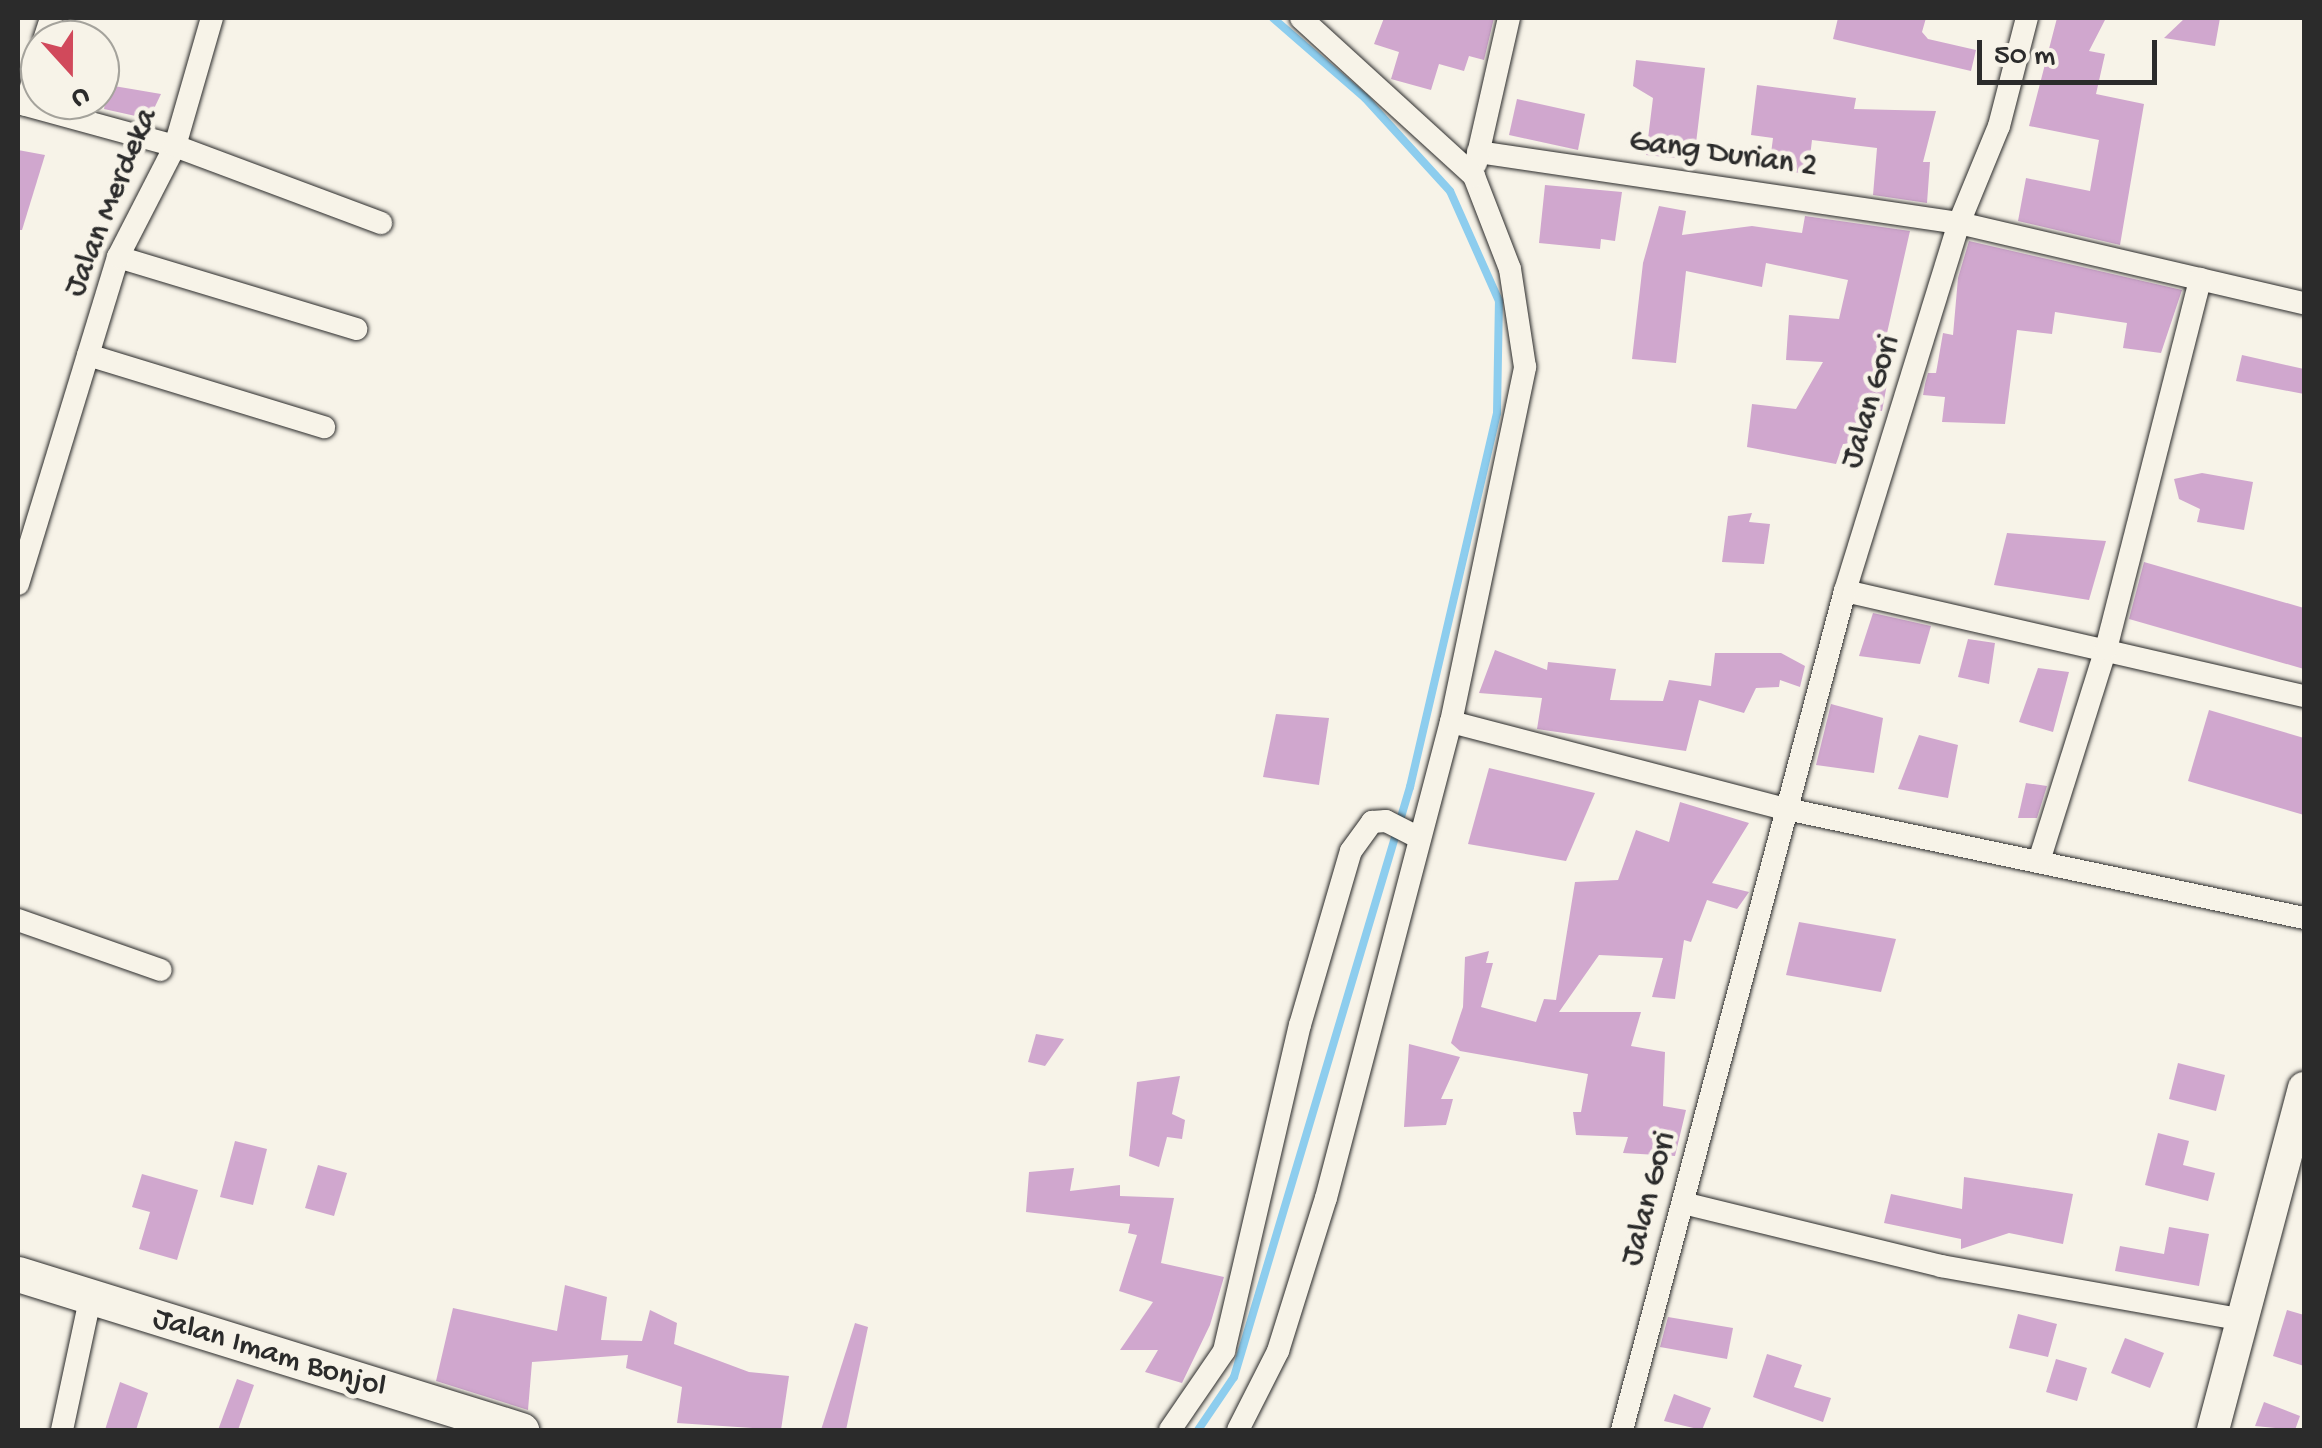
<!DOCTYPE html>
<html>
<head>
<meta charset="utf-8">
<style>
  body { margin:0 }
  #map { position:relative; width:2322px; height:1448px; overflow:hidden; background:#f7f3e8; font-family:"Gochi Hand",sans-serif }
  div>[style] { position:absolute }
  .stream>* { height:8px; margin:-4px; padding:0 4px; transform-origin:4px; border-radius:4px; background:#8dcdee }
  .building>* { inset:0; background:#d0a7ce }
  .roads { filter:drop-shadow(0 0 2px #2b2b2b) drop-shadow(0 0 2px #2b2b2b) }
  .minor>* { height:22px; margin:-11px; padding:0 11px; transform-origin:11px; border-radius:11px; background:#f7f3e8 }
  .secondary>* { height:32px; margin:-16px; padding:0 16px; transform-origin:16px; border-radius:16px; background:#f7f3e8 }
  .primary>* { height:35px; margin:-17.5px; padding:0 17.5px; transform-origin:17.5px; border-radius:17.5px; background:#f7f3e8 }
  span { translate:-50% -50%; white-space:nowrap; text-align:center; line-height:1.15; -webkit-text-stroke:9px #f7f3e8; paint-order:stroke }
  .street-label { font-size:32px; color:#2b2b2b }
  .frame { position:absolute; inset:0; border:20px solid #2b2b2b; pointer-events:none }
  .north { position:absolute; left:20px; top:20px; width:100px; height:100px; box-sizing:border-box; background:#f7f3e8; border:2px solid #a5a39c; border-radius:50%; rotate:159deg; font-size:28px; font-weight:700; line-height:40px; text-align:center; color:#2b2b2b }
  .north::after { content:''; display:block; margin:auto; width:35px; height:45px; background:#d1495b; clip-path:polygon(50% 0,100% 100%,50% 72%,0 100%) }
  .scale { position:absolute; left:1977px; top:40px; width:180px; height:45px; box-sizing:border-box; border:5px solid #2b2b2b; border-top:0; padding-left:12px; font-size:30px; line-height:35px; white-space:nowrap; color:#2b2b2b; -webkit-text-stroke:8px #f7f3e8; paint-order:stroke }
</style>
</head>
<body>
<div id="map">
  <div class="stream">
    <div style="left:1198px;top:1430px;width:64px;rotate:-55.8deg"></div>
    <div style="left:1234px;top:1377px;width:616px;rotate:-73.39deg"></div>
    <div style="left:1410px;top:787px;width:384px;rotate:-76.9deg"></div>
    <div style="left:1497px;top:413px;width:112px;rotate:-89deg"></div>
    <div style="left:1499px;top:301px;width:120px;rotate:-114deg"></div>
    <div style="left:1450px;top:191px;width:126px;rotate:-132.4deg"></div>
    <div style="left:1365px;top:98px;width:122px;rotate:-139deg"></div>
  </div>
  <div class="building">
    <div style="clip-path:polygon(1384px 18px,1494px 18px,1484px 60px,1469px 56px,1464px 71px,1439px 64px,1431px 90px,1391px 79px,1399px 52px,1374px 44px)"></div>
    <div style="clip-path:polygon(1838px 18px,1926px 18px,1922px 32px,1928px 39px,1976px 50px,1971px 71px,1833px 39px)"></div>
    <div style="clip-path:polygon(2057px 18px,2106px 18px,2089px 51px,2105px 54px,2096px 94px,2144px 104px,2120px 245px,2018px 221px,2026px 178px,2090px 191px,2099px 140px,2029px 126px)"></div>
    <div style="clip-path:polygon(2185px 18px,2220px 18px,2215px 46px,2164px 38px)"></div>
    <div style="clip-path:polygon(1636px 60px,1705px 68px,1694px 160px,1646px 155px,1653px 98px,1633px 86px)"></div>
    <div style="clip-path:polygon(108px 85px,161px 94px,149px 119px,104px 109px)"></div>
    <div style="clip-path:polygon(1757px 85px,1856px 98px,1854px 109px,1936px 111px,1923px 162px,1930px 162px,1927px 203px,1873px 195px,1877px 148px,1812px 140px,1808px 174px,1769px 169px,1773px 138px,1751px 135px)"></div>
    <div style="clip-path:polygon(1517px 99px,1585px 114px,1578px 150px,1509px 135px)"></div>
    <div style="clip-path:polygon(18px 150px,45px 155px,22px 230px,18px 230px)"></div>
    <div style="clip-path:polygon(1545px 185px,1622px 192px,1615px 241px,1601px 239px,1600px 249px,1539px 243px)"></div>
    <div style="clip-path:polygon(1659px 206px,1686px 211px,1682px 235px,1752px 226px,1802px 233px,1805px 216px,1910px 231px,1876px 382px,1887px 384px,1882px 411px,1874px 410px,1863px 442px,1843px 444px,1836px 464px,1747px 447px,1752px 404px,1796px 409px,1823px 362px,1786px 360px,1789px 315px,1839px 319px,1848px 280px,1766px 263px,1762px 287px,1686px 271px,1676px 363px,1632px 359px,1643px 263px)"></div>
    <div style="clip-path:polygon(1969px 241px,2182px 290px,2161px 353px,2123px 348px,2127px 323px,2055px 312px,2052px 334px,2017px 330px,2005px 424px,1942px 422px,1945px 397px,1923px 395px,1925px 384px,1928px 373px,1936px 373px,1943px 333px,1953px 335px,1958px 278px)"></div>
    <div style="clip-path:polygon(2242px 355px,2304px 369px,2304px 394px,2236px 381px)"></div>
    <div style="clip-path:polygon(2202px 473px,2253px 482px,2244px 530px,2197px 522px,2200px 509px,2179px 499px,2174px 479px)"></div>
    <div style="clip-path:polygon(1752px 513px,1749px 522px,1770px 524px,1764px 564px,1722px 562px,1728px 516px)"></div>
    <div style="clip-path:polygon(2007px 533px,2106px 541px,2089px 600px,1994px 585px)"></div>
    <div style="clip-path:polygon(2144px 562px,2304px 608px,2304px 669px,2129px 619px)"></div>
    <div style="clip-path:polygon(1873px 613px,1931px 626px,1920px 664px,1859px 656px)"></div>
    <div style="clip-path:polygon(1968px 639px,1995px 643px,1989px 684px,1958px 677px)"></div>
    <div style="clip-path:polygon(1495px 650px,1547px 670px,1548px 662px,1616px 669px,1610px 700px,1663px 701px,1669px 680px,1711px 686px,1715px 653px,1781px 653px,1805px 666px,1800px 687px,1780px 680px,1779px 687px,1756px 688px,1744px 713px,1699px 700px,1686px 751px,1537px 729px,1542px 698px,1479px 693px)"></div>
    <div style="clip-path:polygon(2038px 668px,2069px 672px,2053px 732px,2019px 722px)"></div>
    <div style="clip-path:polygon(1831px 704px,1883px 718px,1874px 773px,1816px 765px)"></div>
    <div style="clip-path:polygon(2209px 710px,2304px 738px,2304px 815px,2188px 781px)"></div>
    <div style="clip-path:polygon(1276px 714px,1329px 718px,1319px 785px,1263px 777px)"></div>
    <div style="clip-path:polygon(1919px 735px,1958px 745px,1948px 798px,1898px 789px)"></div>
    <div style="clip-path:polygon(1489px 768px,1595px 793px,1566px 861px,1468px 844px)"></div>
    <div style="clip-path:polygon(2026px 783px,2047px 786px,2037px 818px,2018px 818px)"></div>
    <div style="clip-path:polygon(1680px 802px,1749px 823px,1712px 883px,1749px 892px,1737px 909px,1707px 900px,1691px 942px,1684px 940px,1675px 999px,1652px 997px,1663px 958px,1599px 955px,1559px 1012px,1641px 1012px,1631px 1046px,1665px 1052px,1663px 1106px,1686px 1110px,1675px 1156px,1623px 1153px,1628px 1137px,1576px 1135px,1573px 1112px,1581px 1112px,1588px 1074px,1460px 1051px,1451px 1043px,1463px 1007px,1465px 957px,1489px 951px,1486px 963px,1493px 963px,1481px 1007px,1536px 1022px,1544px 999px,1556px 1000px,1575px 882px,1618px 880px,1636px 830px,1669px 842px)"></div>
    <div style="clip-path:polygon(1799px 922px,1896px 939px,1881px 992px,1786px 975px)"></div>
    <div style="clip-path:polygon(1036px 1034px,1064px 1039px,1045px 1066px,1028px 1062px)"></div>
    <div style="clip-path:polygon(1409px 1044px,1460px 1057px,1441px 1099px,1453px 1099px,1446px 1125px,1404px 1127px)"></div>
    <div style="clip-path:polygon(2178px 1063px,2225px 1075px,2216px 1111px,2169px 1099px)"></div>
    <div style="clip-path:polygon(1180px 1076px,1172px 1114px,1185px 1120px,1182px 1139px,1167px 1137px,1159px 1167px,1129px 1156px,1137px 1082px)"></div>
    <div style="clip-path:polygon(2158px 1133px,2189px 1141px,2183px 1165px,2215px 1173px,2208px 1201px,2145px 1185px)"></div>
    <div style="clip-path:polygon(235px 1141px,267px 1149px,253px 1205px,220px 1197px)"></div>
    <div style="clip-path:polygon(318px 1165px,347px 1173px,334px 1216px,305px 1208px)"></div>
    <div style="clip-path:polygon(1074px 1168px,1070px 1191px,1120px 1185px,1120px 1196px,1174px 1198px,1161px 1263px,1224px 1277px,1210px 1325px,1182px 1383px,1145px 1372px,1158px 1350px,1120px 1350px,1153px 1302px,1119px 1291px,1137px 1235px,1128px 1233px,1130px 1224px,1026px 1212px,1029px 1172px)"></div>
    <div style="clip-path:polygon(142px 1174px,198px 1190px,177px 1260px,139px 1249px,150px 1212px,132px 1207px)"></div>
    <div style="clip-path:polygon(1964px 1177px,2073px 1194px,2063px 1244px,2009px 1233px,1961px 1249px,1961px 1239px,1884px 1223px,1891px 1194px,1962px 1209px)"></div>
    <div style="clip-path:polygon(2169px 1227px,2209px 1234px,2199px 1286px,2115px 1271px,2120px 1246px,2164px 1254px)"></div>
    <div style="clip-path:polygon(565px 1285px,607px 1297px,601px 1340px,642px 1341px,650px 1310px,677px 1323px,674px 1344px,749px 1372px,789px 1376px,781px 1430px,677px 1423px,682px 1387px,626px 1368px,628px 1355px,532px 1362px,528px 1410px,436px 1381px,453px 1308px,557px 1331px)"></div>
    <div style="clip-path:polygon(2287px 1310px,2304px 1315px,2304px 1366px,2273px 1356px)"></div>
    <div style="clip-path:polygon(2018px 1314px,2057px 1324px,2048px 1357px,2009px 1348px)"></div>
    <div style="clip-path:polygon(1668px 1317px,1733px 1328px,1727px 1359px,1660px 1347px)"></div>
    <div style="clip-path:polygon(855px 1323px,868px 1327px,846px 1430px,821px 1430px)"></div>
    <div style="clip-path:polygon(2125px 1338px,2164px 1353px,2150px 1388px,2111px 1373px)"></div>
    <div style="clip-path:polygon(1767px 1354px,1802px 1365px,1794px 1387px,1831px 1398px,1823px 1422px,1753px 1397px)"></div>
    <div style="clip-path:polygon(2056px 1359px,2087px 1368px,2077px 1401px,2046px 1392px)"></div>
    <div style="clip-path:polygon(237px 1379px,254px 1385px,238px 1430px,218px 1430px)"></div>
    <div style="clip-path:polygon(120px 1382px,148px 1393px,136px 1430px,105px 1430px)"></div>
    <div style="clip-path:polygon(1674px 1394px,1711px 1408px,1702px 1430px,1664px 1421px)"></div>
    <div style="clip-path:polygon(2264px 1402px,2300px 1416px,2295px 1430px,2255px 1426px)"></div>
  </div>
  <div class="roads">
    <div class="minor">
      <div style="left:44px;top:40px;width:23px;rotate:-72deg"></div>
      <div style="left:18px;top:103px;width:163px;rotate:15.3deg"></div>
      <div style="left:175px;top:146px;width:220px;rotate:20.5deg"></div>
      <div style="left:26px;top:105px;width:52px;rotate:-74.4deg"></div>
      <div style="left:1478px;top:152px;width:486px;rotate:8.4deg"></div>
      <div style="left:1959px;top:223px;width:354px;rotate:13.1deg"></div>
      <div style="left:1476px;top:163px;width:149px;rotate:-77.2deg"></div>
      <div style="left:118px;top:257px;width:249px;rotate:16.8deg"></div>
      <div style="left:88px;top:355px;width:247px;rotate:17deg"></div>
      <div style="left:18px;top:584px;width:342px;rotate:-73deg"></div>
      <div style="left:118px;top:257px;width:125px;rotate:-62.8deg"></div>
      <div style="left:175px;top:146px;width:133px;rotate:-73.9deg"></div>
      <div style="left:1845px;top:591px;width:471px;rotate:12.9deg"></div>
      <div style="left:1451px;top:722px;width:346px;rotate:14.6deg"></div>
      <div style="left:1786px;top:809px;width:529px;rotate:11.88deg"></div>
      <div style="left:2039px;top:861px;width:222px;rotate:-72.5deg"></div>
      <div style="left:2106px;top:649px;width:382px;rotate:-75.7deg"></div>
      <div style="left:18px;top:920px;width:151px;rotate:19.3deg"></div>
      <div style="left:1683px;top:1203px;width:266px;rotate:13.7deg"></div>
      <div style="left:1941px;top:1266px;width:309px;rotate:10.1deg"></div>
      <div style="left:62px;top:1430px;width:134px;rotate:-77.9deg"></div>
      <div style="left:1170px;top:1430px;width:96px;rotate:-55.6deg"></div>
      <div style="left:1224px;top:1351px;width:335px;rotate:-76.9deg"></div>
      <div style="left:1300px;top:1025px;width:181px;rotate:-73.7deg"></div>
      <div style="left:1351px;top:851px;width:36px;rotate:-54deg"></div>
      <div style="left:1372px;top:822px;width:14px;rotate:-4deg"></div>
      <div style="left:1386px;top:821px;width:38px;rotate:27deg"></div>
      <div style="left:1238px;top:1430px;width:89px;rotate:-63.1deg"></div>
      <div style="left:1278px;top:1351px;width:160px;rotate:-72.6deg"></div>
      <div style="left:1326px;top:1198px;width:492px;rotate:-75.3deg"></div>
      <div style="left:1451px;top:722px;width:363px;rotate:-78.2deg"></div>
      <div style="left:1525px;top:367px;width:99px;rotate:-98.7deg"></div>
      <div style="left:1510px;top:269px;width:100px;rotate:-111.2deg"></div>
      <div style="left:1474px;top:176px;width:234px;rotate:-137.6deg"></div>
      <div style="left:1622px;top:1430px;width:868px;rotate:-75.12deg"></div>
      <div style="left:1845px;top:591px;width:385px;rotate:-72.8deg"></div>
      <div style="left:1959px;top:223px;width:105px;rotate:-67.6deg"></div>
      <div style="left:1999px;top:126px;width:112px;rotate:-75.5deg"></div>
    </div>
    <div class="secondary">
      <div style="left:2213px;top:1430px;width:354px;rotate:-75.1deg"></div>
    </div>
    <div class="primary">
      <div style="left:18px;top:1274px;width:527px;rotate:17.23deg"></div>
    </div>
  </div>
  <div class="street-label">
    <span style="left:1723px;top:155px;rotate:8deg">Gang Durian 2</span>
    <span style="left:112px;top:203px;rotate:-68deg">Jalan Merdeka</span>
    <span style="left:1872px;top:402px;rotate:-73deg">Jalan Gori</span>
    <span style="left:1650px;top:1199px;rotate:-75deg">Jalan Gori</span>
    <span style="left:269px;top:1354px;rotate:17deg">Jalan Imam Bonjol</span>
  </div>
  <div class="frame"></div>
  <div class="north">U</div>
  <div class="scale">50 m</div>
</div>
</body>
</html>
